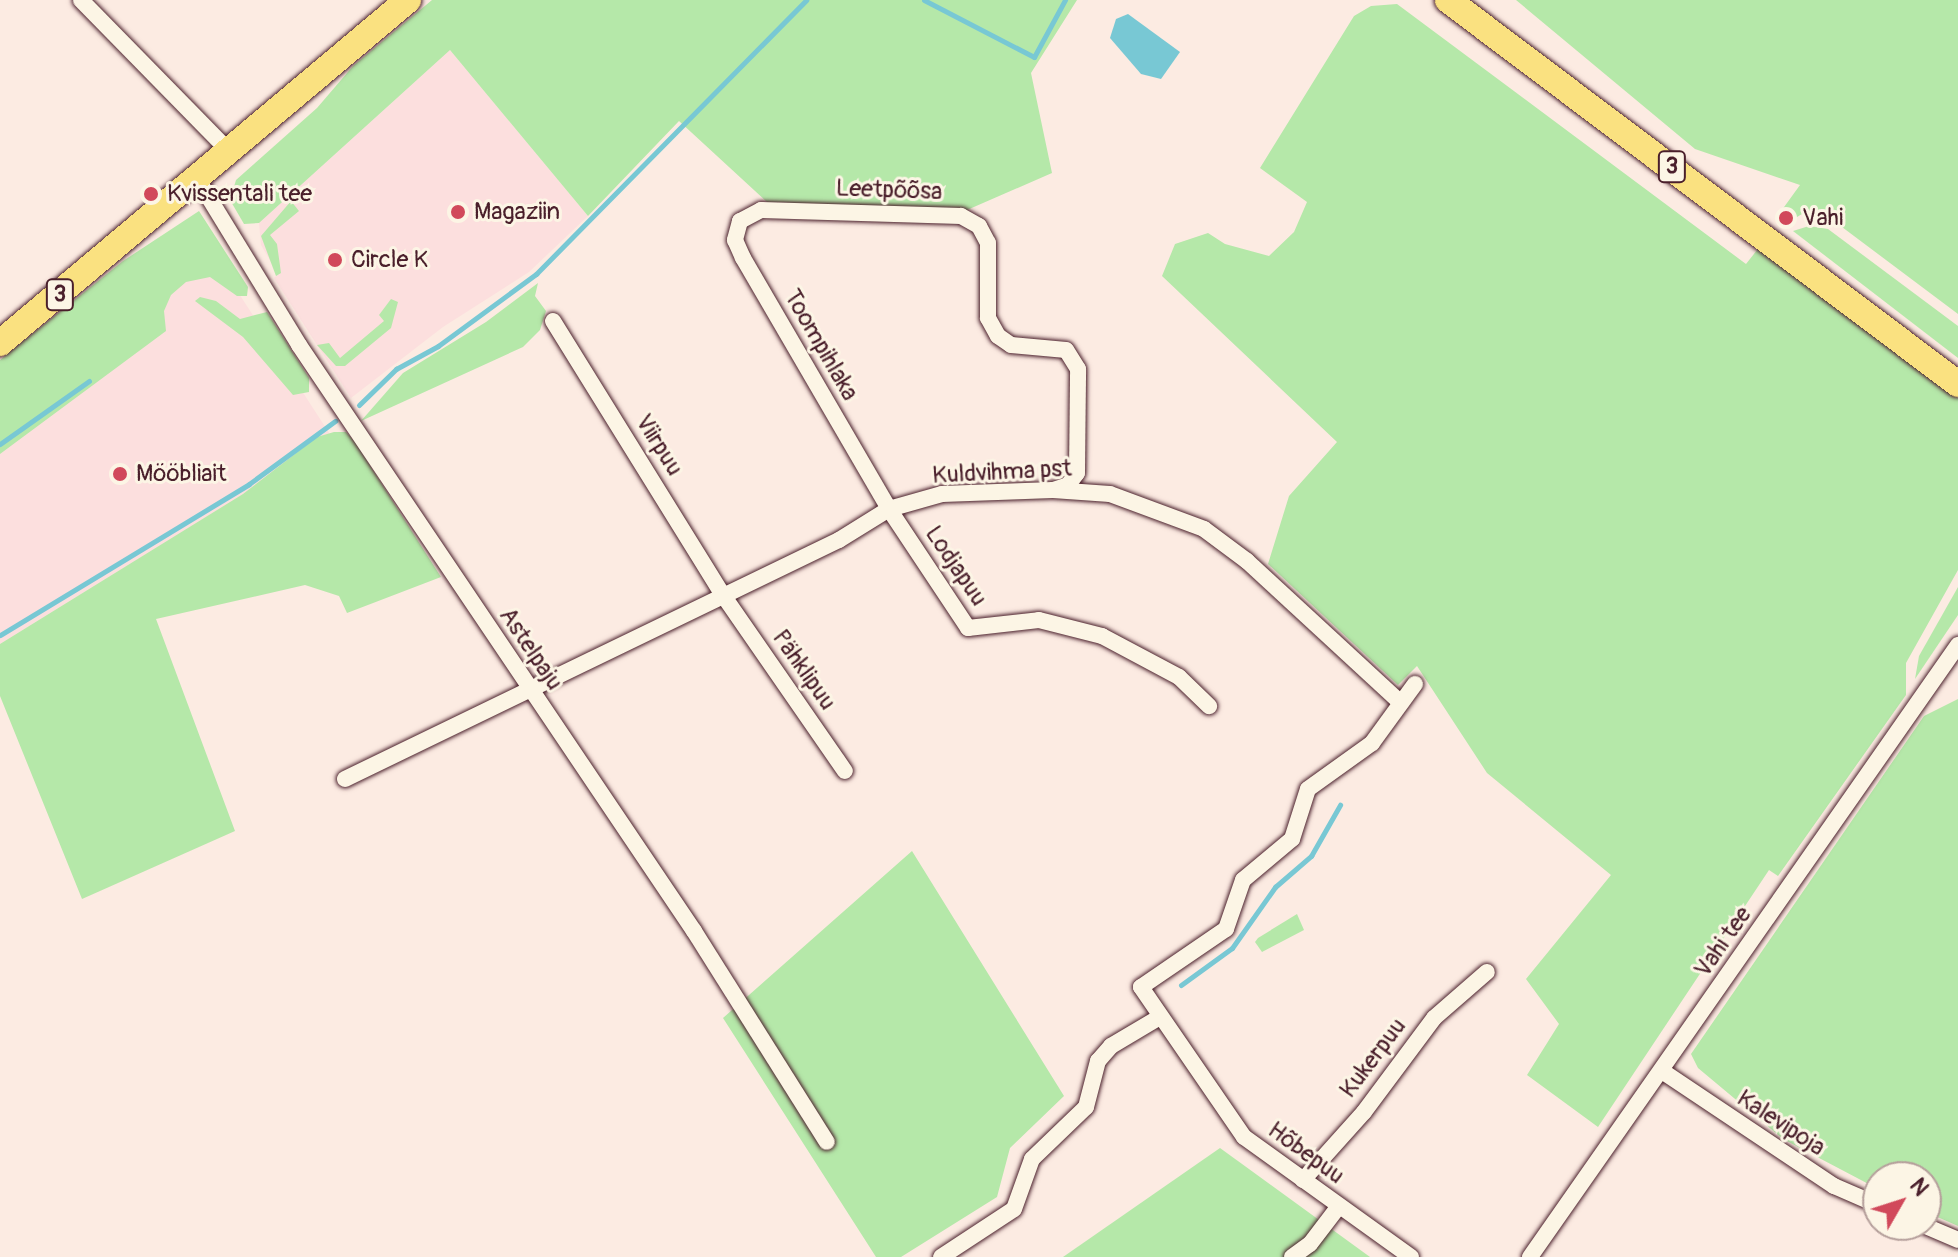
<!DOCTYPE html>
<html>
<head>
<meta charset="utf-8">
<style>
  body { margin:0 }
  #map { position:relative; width:1958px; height:1257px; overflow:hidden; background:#fcebe2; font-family:Pangolin,sans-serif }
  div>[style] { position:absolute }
  .built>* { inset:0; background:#fcdfde }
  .green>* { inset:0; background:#b5e8a9 }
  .water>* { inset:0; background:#78c8d4 }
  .stream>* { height:5px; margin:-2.5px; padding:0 2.5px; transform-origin:2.5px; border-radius:2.5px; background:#78c8d4 }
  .roads { filter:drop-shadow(0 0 2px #4a1f2b) drop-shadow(0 0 2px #4a1f2b) }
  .minor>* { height:16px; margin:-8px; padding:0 8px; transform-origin:8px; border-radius:8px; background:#fcf5e5 }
  .trunk>* { height:26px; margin:-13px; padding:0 13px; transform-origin:13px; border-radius:13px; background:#fae180 }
  .dots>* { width:22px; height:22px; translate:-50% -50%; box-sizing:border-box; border:4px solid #fcf5e5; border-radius:50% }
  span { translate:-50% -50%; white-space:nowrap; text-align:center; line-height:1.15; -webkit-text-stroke:6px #fcf5e5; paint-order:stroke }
  .shield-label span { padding:2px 6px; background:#fcf5e5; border:2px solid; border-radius:6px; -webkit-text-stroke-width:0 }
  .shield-label { font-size:22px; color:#4a1f2b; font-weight:700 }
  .street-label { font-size:24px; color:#4a1f2b }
  .poi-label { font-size:24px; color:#4a1f2b }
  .left { translate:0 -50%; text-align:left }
  .north { position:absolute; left:1862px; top:1161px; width:80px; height:80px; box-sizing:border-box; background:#fcf5e5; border:2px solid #b59f9b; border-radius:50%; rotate:51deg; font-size:22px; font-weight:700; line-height:32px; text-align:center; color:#4a1f2b }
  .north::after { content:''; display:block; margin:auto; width:28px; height:36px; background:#d1495b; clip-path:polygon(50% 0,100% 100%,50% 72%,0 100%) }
</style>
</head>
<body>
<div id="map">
  <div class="built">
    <div style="clip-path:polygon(450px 50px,588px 216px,529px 272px,443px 327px,351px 398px,274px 278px,278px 274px,261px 245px,259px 223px)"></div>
    <div style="clip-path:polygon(214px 255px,333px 439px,0 644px,0 420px)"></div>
  </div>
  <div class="green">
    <div style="clip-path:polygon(432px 0,1077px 0,1031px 73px,1052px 173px,967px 210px,767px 202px,679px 121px,588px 216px,450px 50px,259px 223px,244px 224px,230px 200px,236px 180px,317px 108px,353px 66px)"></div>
    <div style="clip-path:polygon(1516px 0,1958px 0,1958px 314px,1830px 218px,1802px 214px,1792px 220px,1779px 214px,1800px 185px,1695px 149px)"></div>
    <div style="clip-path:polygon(1397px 4px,1746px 264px,1761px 245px,1958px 398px,1958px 570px,1906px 663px,1906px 695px,1778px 876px,1769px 870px,1598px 1127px,1527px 1075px,1559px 1024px,1526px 979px,1611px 875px,1487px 773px,1417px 666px,1398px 685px,1268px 564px,1289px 496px,1337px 442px,1162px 276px,1175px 244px,1208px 233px,1225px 244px,1269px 256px,1294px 232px,1307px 202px,1260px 168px,1354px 16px,1371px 6px)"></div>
    <div style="clip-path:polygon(291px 201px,299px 211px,270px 235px,277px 244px,281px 273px,276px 276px,261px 236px)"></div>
    <div style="clip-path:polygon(199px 211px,248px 287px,247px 296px,237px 296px,210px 277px,186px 282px,171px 295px,164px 311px,166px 331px,0 454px,0 360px,123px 261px)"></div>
    <div style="clip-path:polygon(1809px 226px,1828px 229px,1958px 326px,1958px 358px,1793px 231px)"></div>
    <div style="clip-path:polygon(538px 283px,535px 296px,546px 311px,540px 330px,523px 347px,361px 421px,403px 373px,486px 322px)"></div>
    <div style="clip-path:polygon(200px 297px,216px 301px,240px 319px,267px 312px,309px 378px,309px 392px,293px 395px,243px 337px,195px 301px)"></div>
    <div style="clip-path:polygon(391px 299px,398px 302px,391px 328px,345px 366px,336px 366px,317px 345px,329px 343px,340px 358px,384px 321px,379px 315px)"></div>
    <div style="clip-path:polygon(334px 432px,346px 432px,355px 442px,441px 577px,347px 613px,339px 596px,305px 585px,156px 619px,235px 831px,82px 899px,0 696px,0 644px,243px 494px,317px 437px)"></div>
    <div style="clip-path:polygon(1958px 587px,1958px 615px,1915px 679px,1919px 656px)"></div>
    <div style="clip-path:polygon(1958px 699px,1958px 1226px,1926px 1212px,1926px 1177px,1878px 1177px,1878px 1189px,1783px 1139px,1698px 1068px,1691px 1054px,1924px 716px)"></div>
    <div style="clip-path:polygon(912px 851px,1064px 1096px,1010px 1148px,997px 1197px,901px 1257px,876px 1257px,723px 1018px)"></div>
    <div style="clip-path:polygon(1297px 914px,1304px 930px,1262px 952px,1255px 942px,1258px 938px)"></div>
    <div style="clip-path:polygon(1220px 1148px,1370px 1257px,1063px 1257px)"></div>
  </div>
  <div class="water">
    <div style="clip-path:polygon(1128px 14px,1180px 52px,1161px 79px,1141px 74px,1110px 38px,1116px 19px)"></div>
  </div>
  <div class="stream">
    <div style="left:924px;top:0;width:124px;rotate:27.4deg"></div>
    <div style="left:1034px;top:57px;width:65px;rotate:-61.5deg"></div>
    <div style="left:359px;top:405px;width:52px;rotate:-44.2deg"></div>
    <div style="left:396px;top:369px;width:48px;rotate:-28.7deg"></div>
    <div style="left:438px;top:346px;width:122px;rotate:-36.3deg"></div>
    <div style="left:536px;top:274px;width:385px;rotate:-45.4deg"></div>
    <div style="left:0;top:444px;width:109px;rotate:-35.3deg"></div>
    <div style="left:0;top:635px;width:291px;rotate:-31.2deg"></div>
    <div style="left:249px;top:484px;width:107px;rotate:-36.2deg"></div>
    <div style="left:1181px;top:985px;width:63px;rotate:-36deg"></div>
    <div style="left:1232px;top:948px;width:75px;rotate:-54.8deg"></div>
    <div style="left:1275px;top:887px;width:48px;rotate:-40.7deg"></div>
    <div style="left:1311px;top:856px;width:59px;rotate:-60.4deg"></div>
  </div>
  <div class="roads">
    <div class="minor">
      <div style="left:81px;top:0;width:214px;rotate:45.6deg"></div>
      <div style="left:198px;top:180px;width:193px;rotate:58.5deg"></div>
      <div style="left:299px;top:345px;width:707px;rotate:56.02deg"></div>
      <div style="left:694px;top:931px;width:249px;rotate:57.8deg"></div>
      <div style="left:553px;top:321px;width:322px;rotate:58.2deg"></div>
      <div style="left:723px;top:595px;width:214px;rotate:55.3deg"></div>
      <div style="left:1053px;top:490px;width:16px;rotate:-18deg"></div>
      <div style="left:1068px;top:485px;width:15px;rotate:-53deg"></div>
      <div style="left:1077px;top:473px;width:104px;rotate:-89.4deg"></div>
      <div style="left:1078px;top:369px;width:22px;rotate:-122deg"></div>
      <div style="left:1066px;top:350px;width:55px;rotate:-174.8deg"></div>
      <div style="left:1011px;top:345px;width:16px;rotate:-145deg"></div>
      <div style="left:998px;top:336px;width:21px;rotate:-119deg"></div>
      <div style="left:988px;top:318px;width:75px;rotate:-90deg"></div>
      <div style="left:988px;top:243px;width:19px;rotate:-118deg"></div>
      <div style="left:979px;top:226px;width:21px;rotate:-151deg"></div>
      <div style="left:961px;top:216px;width:200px;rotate:-178.3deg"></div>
      <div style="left:761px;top:210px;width:24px;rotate:152deg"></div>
      <div style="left:740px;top:221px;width:20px;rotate:105deg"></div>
      <div style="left:735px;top:240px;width:20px;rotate:66deg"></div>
      <div style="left:743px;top:258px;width:290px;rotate:59.8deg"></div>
      <div style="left:889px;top:509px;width:143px;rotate:56.4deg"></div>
      <div style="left:968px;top:628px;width:71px;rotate:-6.4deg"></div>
      <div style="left:1039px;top:620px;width:65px;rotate:14.3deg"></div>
      <div style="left:1102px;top:636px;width:87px;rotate:28deg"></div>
      <div style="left:1179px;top:677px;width:42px;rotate:44deg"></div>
      <div style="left:345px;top:779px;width:549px;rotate:-25.82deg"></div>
      <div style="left:839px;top:540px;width:59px;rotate:-31.8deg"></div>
      <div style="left:889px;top:509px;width:55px;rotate:-15.8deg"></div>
      <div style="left:942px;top:494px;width:111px;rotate:-2.1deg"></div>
      <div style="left:1053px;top:490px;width:57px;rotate:4deg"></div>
      <div style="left:1110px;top:494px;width:100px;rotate:20.4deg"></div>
      <div style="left:1204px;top:529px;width:54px;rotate:36.7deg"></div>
      <div style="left:1247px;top:561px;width:209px;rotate:42.7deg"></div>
      <div style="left:1662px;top:1071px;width:207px;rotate:33.8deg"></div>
      <div style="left:1834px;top:1186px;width:48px;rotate:23.4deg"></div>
      <div style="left:1303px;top:1180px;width:91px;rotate:-48.1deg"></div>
      <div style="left:1364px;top:1112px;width:117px;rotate:-53.3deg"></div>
      <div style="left:1434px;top:1018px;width:70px;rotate:-41deg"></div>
      <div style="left:1923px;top:1225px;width:38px;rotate:23deg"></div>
      <div style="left:941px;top:1257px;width:87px;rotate:-33.3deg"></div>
      <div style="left:1014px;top:1209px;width:53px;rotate:-70.2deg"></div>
      <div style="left:1032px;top:1159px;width:75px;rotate:-43.9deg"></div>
      <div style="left:1086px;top:1107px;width:48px;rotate:-75.4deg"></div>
      <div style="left:1098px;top:1061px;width:20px;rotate:-49deg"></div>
      <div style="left:1111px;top:1046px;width:57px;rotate:-30.6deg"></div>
      <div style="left:1292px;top:1257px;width:22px;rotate:-36deg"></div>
      <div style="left:1310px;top:1244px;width:48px;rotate:-52.7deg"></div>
      <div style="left:1411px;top:1257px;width:206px;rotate:-144.3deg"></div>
      <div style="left:1244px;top:1137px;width:182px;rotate:-124.5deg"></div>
      <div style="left:1141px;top:987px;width:103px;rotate:-34.3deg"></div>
      <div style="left:1226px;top:929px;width:52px;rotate:-70.9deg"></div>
      <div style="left:1243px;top:880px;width:64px;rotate:-39.9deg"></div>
      <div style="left:1292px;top:839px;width:52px;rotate:-72.3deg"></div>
      <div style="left:1308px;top:789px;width:79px;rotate:-35.7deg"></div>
      <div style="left:1372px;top:743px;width:73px;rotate:-53.9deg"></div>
      <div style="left:1530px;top:1257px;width:747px;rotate:-55.03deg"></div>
    </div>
    <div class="trunk">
      <div style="left:1448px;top:0;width:638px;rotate:36.98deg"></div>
      <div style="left:0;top:343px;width:533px;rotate:-40.05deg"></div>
    </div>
  </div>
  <div class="dots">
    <div style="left:151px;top:194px;background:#d1495b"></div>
    <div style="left:458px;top:212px;background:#d1495b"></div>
    <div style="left:1786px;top:218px;background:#d1495b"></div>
    <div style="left:335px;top:260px;background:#d1495b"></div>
    <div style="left:120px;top:474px;background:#d1495b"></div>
  </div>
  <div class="shield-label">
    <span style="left:1672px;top:167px">3</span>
    <span style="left:60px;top:295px">3</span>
  </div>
  <div class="street-label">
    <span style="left:889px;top:190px;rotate:2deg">Leetpõõsa</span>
    <span style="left:821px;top:345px;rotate:60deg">Toompihlaka</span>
    <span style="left:659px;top:445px;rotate:58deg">Viirpuu</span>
    <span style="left:1002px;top:472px;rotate:-3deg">Kuldvihma pst</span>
    <span style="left:956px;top:566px;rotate:56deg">Lodjapuu</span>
    <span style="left:531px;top:649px;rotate:56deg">Astelpaju</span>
    <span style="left:804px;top:670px;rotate:55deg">Pähklipuu</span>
    <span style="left:1723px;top:942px;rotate:-55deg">Vahi tee</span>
    <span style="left:1373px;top:1058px;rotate:-53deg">Kukerpuu</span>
    <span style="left:1781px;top:1123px;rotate:33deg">Kalevipoja</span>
    <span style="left:1306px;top:1153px;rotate:36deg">Hõbepuu</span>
  </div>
  <div class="poi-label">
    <span class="left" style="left:167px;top:194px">Kvissentali tee</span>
    <span class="left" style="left:474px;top:212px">Magaziin</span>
    <span class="left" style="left:1802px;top:218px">Vahi</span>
    <span class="left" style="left:351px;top:260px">Circle K</span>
    <span class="left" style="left:136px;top:474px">Mööbliait</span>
  </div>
  <div class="north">N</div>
</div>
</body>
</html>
